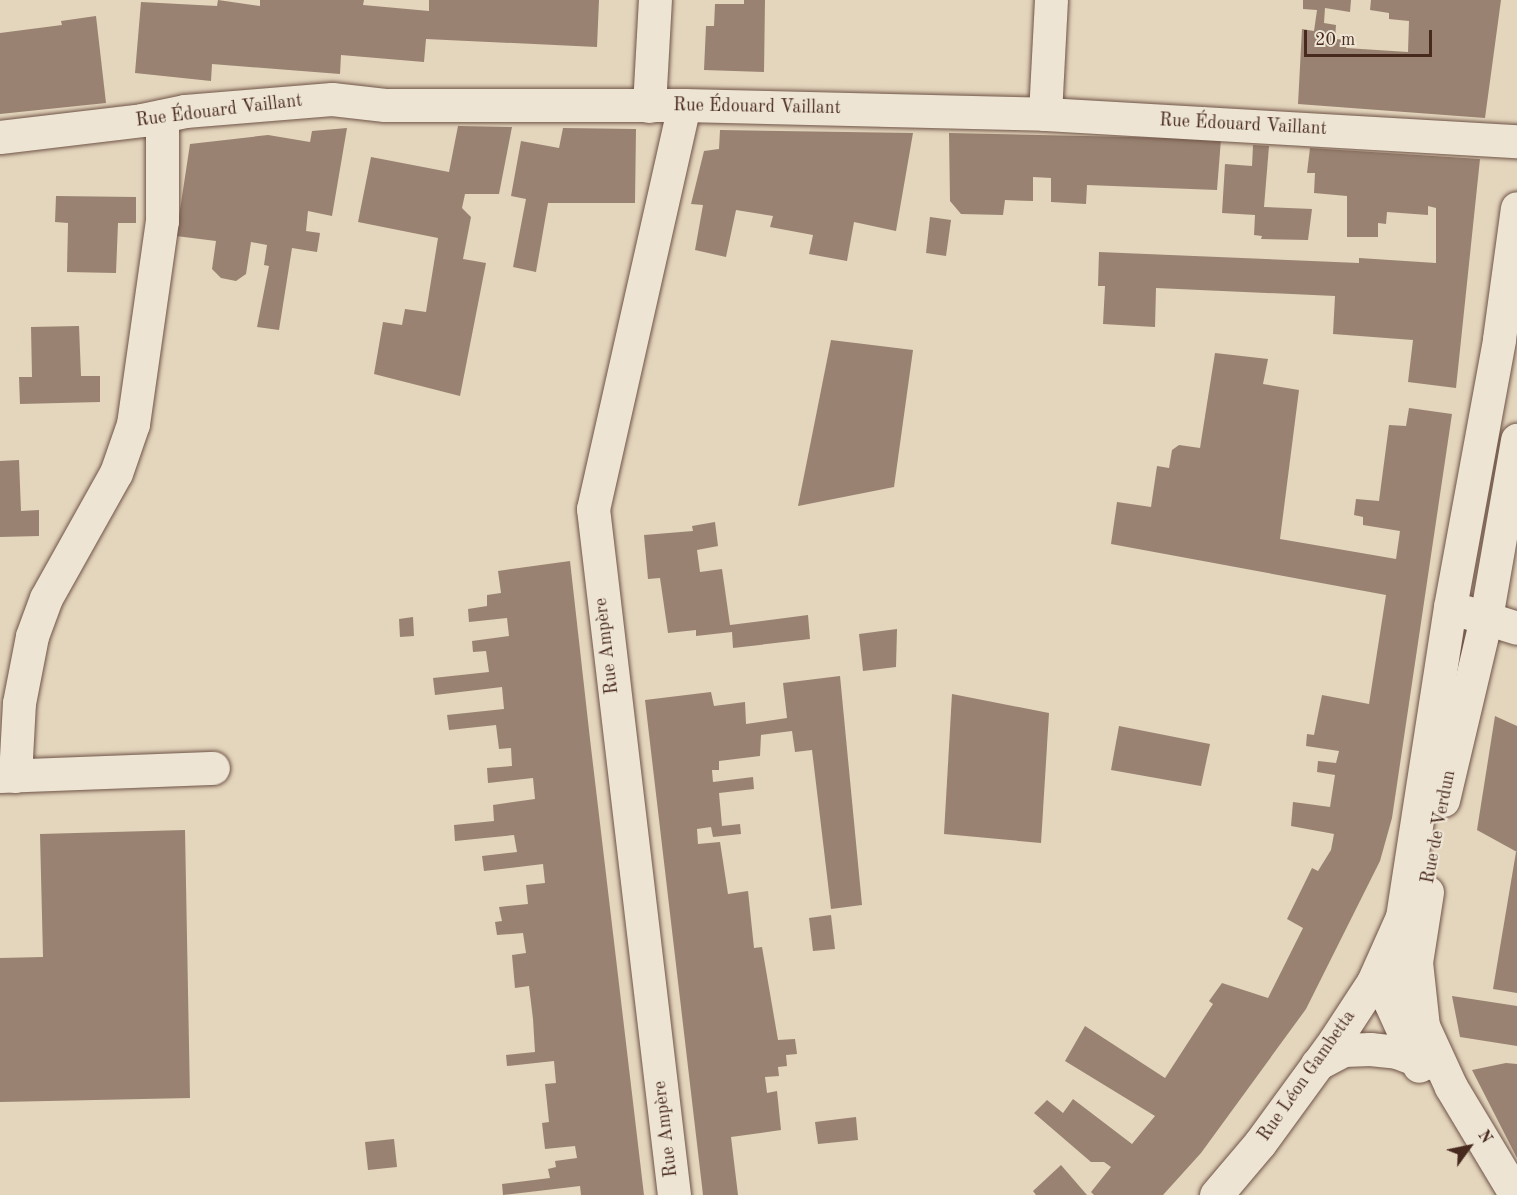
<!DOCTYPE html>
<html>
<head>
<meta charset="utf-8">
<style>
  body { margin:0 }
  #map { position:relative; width:1517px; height:1195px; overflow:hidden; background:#e4d5bd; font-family:"Old Standard TT",serif }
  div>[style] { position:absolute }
  .building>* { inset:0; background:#998271 }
  .roads { filter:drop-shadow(0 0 2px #6f5446) drop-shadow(0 0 2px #6f5446) }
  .minor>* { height:33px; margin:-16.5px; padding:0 16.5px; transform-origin:16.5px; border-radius:16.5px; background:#ede4d4 }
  span { translate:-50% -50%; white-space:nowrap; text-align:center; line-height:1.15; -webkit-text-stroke:4.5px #ede4d4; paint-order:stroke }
  .street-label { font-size:18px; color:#48291e }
  .north { position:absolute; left:1439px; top:1117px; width:60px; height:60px; -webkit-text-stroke:4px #ede4d4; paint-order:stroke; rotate:57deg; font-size:16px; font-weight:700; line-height:24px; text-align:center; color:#48291e }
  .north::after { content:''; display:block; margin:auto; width:21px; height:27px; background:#48291e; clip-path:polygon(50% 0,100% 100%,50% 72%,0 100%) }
  .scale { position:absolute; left:1304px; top:30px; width:128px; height:27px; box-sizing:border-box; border:3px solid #48291e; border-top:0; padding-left:8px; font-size:18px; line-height:21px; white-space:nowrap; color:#48291e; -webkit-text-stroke:4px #ede4d4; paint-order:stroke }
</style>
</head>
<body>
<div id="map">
  <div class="building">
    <div style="clip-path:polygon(218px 0,260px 6px,260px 0,364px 0,363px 5px,429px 11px,429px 0,599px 0,597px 47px,426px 39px,424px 62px,341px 55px,340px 74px,212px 64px,211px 81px,135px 73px,141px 2px,217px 6px)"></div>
    <div style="clip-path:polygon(744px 0,765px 0,764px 72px,704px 70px,706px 26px,714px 26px,715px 4px,744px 4px)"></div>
    <div style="clip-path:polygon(1303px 0,1351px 0,1350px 12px,1325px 8px,1324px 23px,1336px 25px,1335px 39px,1347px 40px,1346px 48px,1408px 52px,1409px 21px,1389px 19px,1389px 13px,1370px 10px,1371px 0,1501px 0,1485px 118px,1298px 104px,1302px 29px,1314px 31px,1317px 10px,1303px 9px)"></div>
    <div style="clip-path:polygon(96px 16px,106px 103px,0 114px,0 33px,62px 25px,61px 21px)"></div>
    <div style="clip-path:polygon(458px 126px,512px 127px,499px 194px,465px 194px,462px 208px,471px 217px,463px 259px,486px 263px,460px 396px,374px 374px,383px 322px,402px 325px,405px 309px,426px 312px,438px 238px,358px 222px,371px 157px,449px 172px)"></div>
    <div style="clip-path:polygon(347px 128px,332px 216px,308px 211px,306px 231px,320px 233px,317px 252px,292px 248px,279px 330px,257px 327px,269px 266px,264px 265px,267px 245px,251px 242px,246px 274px,236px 281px,221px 278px,212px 269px,216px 241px,176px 236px,190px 144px,268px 135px,310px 142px,312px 131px)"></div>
    <div style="clip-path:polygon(563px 128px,636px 129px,635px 203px,548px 203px,536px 272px,513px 267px,526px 199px,511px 196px,521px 141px,559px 148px)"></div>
    <div style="clip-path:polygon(720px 130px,913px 133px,896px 231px,854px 222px,847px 261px,809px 254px,813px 235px,770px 227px,773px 216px,736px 210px,726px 257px,695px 250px,703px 205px,691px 204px,704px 151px,719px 149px)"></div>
    <div style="clip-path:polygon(949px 133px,1221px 139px,1217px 190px,1087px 185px,1086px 204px,1051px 202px,1051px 178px,1033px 177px,1033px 201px,1005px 200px,1003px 215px,961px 214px,950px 201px)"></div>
    <div style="clip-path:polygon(1253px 145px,1269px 146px,1264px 207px,1312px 209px,1308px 240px,1261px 239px,1262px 236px,1254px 235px,1255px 215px,1222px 213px,1225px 164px,1252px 166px)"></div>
    <div style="clip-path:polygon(1310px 148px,1480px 159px,1456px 388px,1408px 382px,1413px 340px,1333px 334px,1335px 296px,1156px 288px,1155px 327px,1103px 324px,1105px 286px,1098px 286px,1099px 252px,1359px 263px,1359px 258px,1436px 263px,1436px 208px,1428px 206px,1428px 215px,1387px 212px,1386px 224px,1378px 223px,1378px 237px,1347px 237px,1347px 196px,1314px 193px,1315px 173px,1307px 173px)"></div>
    <div style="clip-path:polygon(56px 196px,136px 197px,136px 223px,118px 223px,116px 273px,67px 272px,68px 223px,55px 222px)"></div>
    <div style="clip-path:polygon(930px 217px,951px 220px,946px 256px,926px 253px)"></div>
    <div style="clip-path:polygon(79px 326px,81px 376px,100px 376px,100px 402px,20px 404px,19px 377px,32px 377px,31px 327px)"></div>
    <div style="clip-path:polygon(831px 340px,913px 350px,894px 487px,798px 506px)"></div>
    <div style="clip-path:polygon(1215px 353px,1268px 359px,1263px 384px,1299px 390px,1280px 539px,1396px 559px,1400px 531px,1363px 525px,1363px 517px,1354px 515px,1356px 499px,1379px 501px,1389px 425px,1406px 426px,1409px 408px,1452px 414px,1392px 818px,1380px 861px,1306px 1009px,1201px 1153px,1163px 1195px,1094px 1195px,1091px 1192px,1111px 1167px,1104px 1162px,1091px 1162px,1034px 1113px,1047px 1100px,1063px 1113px,1073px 1099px,1132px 1144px,1155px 1116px,1065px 1061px,1085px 1026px,1165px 1078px,1213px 1004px,1209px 1001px,1222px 983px,1268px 998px,1303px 928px,1287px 919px,1312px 868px,1318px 871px,1331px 850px,1334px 834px,1291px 826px,1293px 802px,1330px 807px,1335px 775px,1317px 772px,1318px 761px,1336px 763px,1339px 751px,1306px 746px,1307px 734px,1314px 735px,1322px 695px,1369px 704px,1386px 595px,1111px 544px,1117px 502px,1151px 507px,1157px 466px,1169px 468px,1172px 450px,1179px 445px,1200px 448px)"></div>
    <div style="clip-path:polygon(19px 460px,21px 511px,39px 510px,39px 536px,0 537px,0 461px)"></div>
    <div style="clip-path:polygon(715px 522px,718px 546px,697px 550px,700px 572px,722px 569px,730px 625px,808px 615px,810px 639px,733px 648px,732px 632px,696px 636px,696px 630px,668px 633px,660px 578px,648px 579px,644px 535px,693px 531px,692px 526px)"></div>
    <div style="clip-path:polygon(570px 561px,590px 739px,644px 1195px,581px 1195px,580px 1186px,503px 1195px,502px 1184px,550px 1178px,548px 1169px,556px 1167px,555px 1161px,577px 1158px,575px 1146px,545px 1149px,542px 1123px,549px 1122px,545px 1084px,556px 1083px,554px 1061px,507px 1066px,506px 1055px,535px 1052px,533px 1019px,529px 986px,515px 988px,512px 955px,526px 953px,523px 933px,497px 935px,495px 922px,502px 921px,499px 907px,528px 904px,526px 885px,545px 883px,543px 864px,484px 871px,482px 856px,517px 852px,514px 835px,455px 841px,454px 825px,494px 821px,493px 805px,535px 799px,533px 778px,488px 783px,487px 768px,512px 766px,511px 748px,499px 749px,496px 725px,449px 730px,447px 715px,504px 709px,502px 687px,435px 695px,433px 678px,489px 672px,486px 651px,473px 652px,472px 641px,509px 636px,507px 618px,469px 622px,468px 609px,487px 606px,487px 595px,501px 593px,498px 571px)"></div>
    <div style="clip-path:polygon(413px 617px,414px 636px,400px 637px,399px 619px)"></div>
    <div style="clip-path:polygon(897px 629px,896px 667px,863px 671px,859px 634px)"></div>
    <div style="clip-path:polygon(840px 676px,862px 905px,831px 909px,812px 750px,795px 752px,792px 731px,761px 735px,760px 756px,719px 761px,719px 770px,712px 770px,713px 782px,753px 777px,754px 789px,719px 793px,722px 826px,740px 824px,741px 834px,713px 837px,711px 827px,697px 829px,698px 844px,720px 842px,728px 894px,748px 891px,754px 948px,762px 947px,778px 1040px,795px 1039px,797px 1054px,786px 1055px,787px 1066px,778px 1067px,779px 1076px,765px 1077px,767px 1093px,777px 1091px,781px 1130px,731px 1137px,738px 1195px,703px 1195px,645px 700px,711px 692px,714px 706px,745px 702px,746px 724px,760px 722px,787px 718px,783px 683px)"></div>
    <div style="clip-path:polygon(952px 694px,1049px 713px,1041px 843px,944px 834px)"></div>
    <div style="clip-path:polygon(1495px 716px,1517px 726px,1517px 852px,1477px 830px)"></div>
    <div style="clip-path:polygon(1119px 726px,1210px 744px,1201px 786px,1111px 770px)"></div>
    <div style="clip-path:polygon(185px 830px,190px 1098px,0 1102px,0 958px,43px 957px,40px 834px)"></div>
    <div style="clip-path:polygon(1516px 852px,1517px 852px,1517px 993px,1493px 989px)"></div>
    <div style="clip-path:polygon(831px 915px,835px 949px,813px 951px,809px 918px)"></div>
    <div style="clip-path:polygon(1452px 996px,1517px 1006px,1517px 1046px,1460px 1037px)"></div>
    <div style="clip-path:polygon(1506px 1063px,1517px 1064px,1517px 1158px,1472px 1070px)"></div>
    <div style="clip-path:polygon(856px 1117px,858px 1140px,818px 1144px,815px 1122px)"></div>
    <div style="clip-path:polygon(394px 1139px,397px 1167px,368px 1170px,365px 1142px)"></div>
    <div style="clip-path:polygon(1061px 1165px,1087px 1195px,1036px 1195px,1033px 1191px)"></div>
  </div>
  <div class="roads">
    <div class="minor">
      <div style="left:649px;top:106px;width:106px;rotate:-86.8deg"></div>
      <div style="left:1045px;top:114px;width:114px;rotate:-87deg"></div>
      <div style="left:0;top:137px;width:143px;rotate:-6.8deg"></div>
      <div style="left:142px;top:120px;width:44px;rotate:-11.8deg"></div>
      <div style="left:185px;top:111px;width:147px;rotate:-4.7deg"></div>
      <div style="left:332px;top:99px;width:53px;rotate:6.5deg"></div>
      <div style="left:385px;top:105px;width:299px"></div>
      <div style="left:684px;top:105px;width:361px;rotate:1.4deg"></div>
      <div style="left:1045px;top:114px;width:473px;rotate:3.3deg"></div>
      <div style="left:1466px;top:612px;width:53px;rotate:17.4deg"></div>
      <div style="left:0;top:776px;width:213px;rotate:-2.2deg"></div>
      <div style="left:15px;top:776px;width:73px;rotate:-86.9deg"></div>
      <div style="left:19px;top:703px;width:68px;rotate:-79deg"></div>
      <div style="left:32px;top:636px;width:40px;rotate:-69.8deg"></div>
      <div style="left:46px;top:598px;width:143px;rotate:-60.8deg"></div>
      <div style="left:116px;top:473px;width:52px;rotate:-70.9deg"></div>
      <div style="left:133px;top:424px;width:205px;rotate:-81.9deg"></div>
      <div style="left:162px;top:221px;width:105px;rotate:-90deg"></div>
      <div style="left:1443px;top:800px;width:187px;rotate:-76.7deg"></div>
      <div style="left:1486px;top:618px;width:181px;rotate:-80.1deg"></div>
      <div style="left:1427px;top:892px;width:71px;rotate:98.9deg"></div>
      <div style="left:1416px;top:962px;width:64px;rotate:83.8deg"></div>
      <div style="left:1423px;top:1026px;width:67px;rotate:65.3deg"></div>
      <div style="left:1451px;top:1087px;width:126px;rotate:59deg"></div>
      <div style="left:1389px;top:953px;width:49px;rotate:88.8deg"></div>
      <div style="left:1390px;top:1002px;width:70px;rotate:65.6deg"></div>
      <div style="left:1317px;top:1064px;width:30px;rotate:-28deg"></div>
      <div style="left:1343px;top:1050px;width:27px;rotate:-2deg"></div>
      <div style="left:1370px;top:1049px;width:27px;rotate:6deg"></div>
      <div style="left:1397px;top:1052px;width:31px;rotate:21deg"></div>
      <div style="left:674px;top:1195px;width:691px;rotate:-96.73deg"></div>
      <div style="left:593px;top:509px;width:414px;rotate:-77.3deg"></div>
      <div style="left:1216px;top:1195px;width:68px;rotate:-49.8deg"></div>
      <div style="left:1260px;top:1143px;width:127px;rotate:-53.9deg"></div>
      <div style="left:1335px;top:1040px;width:69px;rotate:-56.8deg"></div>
      <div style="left:1373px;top:982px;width:71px;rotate:-66deg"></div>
      <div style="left:1402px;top:917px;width:314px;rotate:-81.2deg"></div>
      <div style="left:1450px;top:607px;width:272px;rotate:-79.6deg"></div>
      <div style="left:1499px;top:339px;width:132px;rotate:-82.2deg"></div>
    </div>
  </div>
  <div class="street-label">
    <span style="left:757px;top:107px;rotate:1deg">Rue Édouard Vaillant</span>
    <span style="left:219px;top:111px;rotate:-7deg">Rue Édouard Vaillant</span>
    <span style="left:1243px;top:125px;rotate:3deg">Rue Édouard Vaillant</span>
    <span style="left:607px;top:646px;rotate:-97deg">Rue Ampère</span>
    <span style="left:1439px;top:827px;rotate:-79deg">Rue de Verdun</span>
    <span style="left:1307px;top:1076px;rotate:-55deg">Rue Léon Gambetta</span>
    <span style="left:666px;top:1129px;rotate:-97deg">Rue Ampère</span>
  </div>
  <div class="north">N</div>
  <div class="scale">20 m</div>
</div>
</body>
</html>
